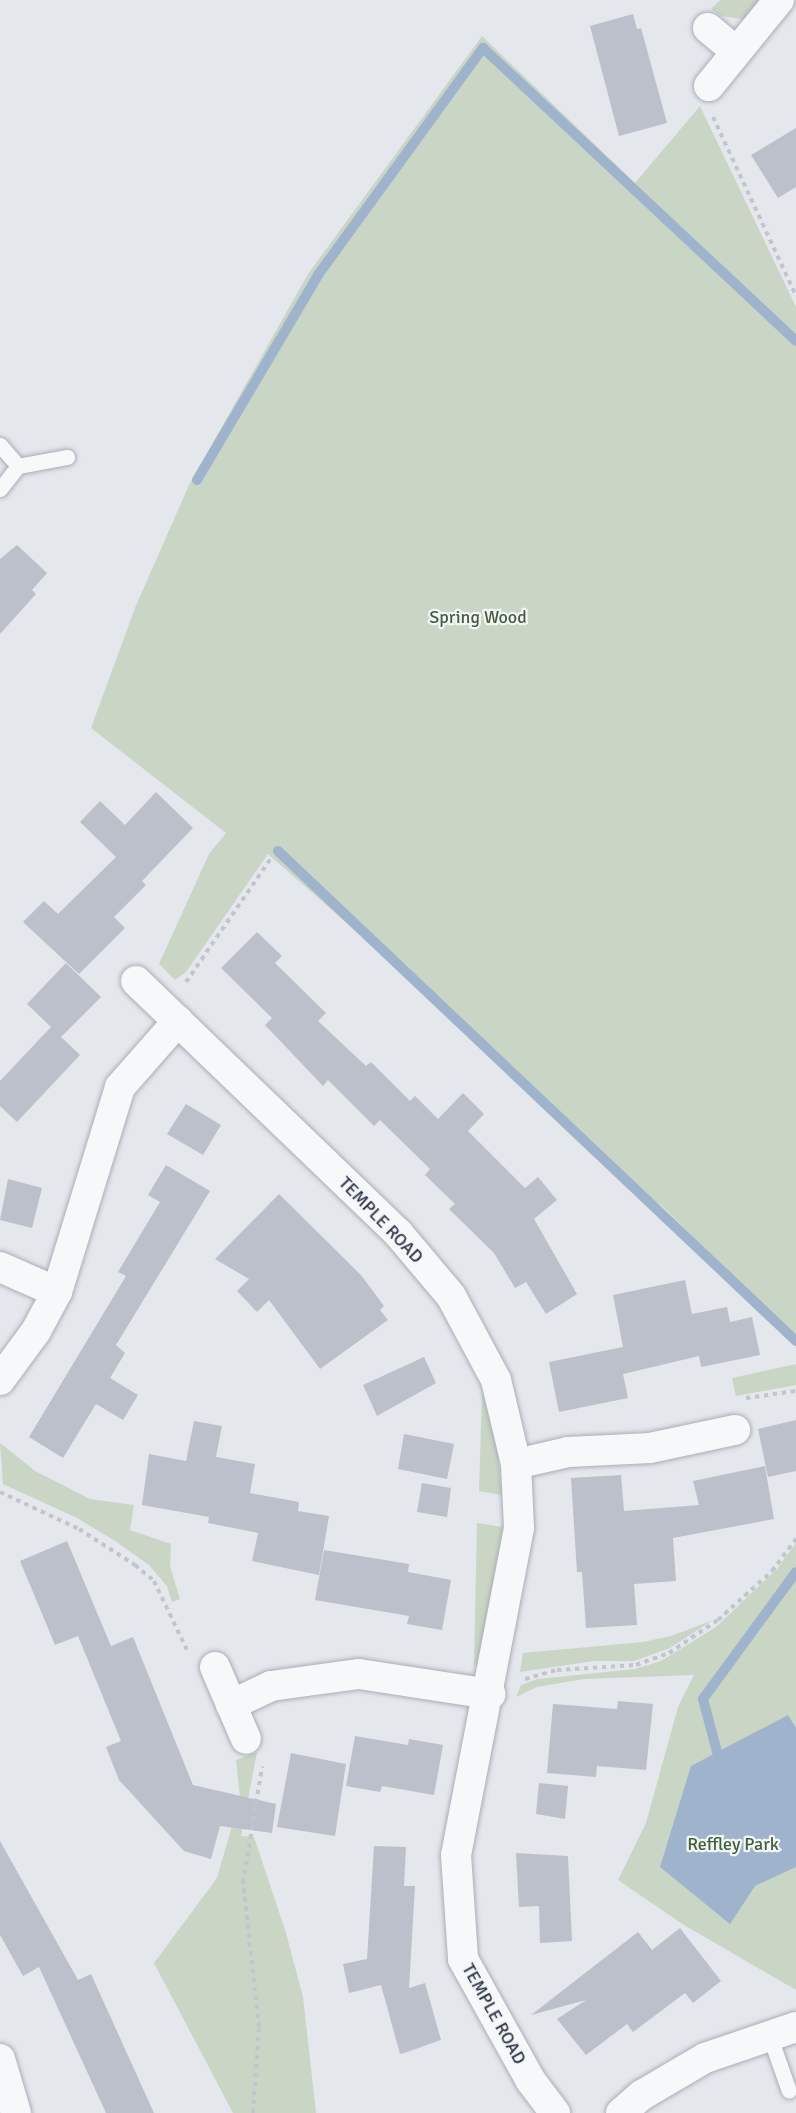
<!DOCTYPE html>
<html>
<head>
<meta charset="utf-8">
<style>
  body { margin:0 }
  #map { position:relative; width:796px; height:2113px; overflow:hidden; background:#e4e7ec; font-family:Signika,sans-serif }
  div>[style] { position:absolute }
  .green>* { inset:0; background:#c9d6c5 }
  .water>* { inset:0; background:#9fb4cc }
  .stream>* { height:10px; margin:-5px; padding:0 5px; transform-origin:5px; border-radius:5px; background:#9fb4cc }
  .building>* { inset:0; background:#bbc0ca }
  .path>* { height:4px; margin-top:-2px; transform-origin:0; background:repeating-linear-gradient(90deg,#c2c5cb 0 4.5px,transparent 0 9px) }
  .roads { filter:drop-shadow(0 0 2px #a9aeb7) drop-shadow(0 0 2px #a9aeb7) }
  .lane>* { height:15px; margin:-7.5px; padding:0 7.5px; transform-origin:7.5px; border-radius:7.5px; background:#f7f8fa }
  .street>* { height:30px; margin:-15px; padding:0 15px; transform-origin:15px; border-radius:15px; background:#f7f8fa }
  span { translate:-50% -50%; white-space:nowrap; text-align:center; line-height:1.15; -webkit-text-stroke:4.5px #f4f6f9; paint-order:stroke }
  .park-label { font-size:18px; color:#3f6138 }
  .street-label { font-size:18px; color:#2b3445 }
</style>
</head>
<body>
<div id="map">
  <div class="green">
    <div style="clip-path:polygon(720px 0,768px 0,751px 17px,742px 19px,721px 16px,711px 9px)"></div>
    <div style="clip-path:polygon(482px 36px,635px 183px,700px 106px,796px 307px,796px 1339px,663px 1207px,590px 1153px,390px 961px,268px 854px,186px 972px,175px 980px,159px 964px,209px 854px,226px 833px,91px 728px,135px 608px,189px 485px,308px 274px)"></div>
    <div style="clip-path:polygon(796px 1364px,796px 1385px,736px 1396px,732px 1378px)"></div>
    <div style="clip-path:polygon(482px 1393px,497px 1447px,502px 1495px,479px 1491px)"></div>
    <div style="clip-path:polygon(0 1443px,35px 1471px,90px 1499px,134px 1505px,130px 1530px,171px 1544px,170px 1566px,180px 1599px,172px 1602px,167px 1586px,149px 1565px,115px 1541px,77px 1518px,3px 1484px)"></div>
    <div style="clip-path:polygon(477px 1523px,503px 1527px,500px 1560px,479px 1660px,474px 1666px)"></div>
    <div style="clip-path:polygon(796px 1543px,796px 1990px,684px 1925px,618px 1880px,646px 1823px,678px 1707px,694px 1675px,584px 1679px,537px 1687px,516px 1697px,521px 1685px,538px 1679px,635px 1669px,661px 1661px,716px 1627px,777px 1569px)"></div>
    <div style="clip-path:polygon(713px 1620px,670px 1648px,634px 1661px,594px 1661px,520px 1672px,523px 1653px,643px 1642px,671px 1636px)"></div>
    <div style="clip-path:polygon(257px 1752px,241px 1836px,254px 1837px,286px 1933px,303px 1997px,316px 2113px,233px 2113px,154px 1963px,217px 1878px,240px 1798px,236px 1760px)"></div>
  </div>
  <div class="water">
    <div style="clip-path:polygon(788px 1715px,796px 1728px,796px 1867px,755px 1886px,730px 1924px,660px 1867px,691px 1766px)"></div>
  </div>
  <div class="stream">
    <div style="left:197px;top:480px;width:238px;rotate:-59.4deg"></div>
    <div style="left:318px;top:275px;width:281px;rotate:-54deg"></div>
    <div style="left:483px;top:48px;width:429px;rotate:43.1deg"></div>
    <div style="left:278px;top:851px;width:713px;rotate:43.41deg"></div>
    <div style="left:717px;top:1752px;width:55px;rotate:-104.8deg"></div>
    <div style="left:703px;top:1699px;width:157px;rotate:-53.8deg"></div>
  </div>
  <div class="building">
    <div style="clip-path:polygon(633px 14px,637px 29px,641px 28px,667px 123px,619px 136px,590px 26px)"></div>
    <div style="clip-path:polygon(796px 128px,796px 187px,778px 198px,751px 155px)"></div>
    <div style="clip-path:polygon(17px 545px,47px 573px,32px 590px,36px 594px,0 634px,0 559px)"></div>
    <div style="clip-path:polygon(156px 792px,193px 828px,142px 881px,146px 885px,114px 917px,125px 928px,79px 974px,23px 922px,44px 901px,58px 914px,116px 857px,80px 822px,100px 801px,125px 825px)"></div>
    <div style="clip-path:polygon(257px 932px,282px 956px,275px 963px,326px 1013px,318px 1021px,366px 1066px,371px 1062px,410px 1101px,415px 1096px,438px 1119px,463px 1093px,484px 1114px,468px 1131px,525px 1188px,538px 1177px,557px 1200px,534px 1219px,577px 1294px,546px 1314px,526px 1282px,515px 1288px,494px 1253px,449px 1209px,455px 1204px,425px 1175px,430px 1169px,380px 1120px,374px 1126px,328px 1080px,323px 1086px,265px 1025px,272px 1018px,221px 968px)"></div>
    <div style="clip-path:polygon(66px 963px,101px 997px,61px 1037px,80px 1055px,17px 1122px,0 1106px,0 1081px,51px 1027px,27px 1004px)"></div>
    <div style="clip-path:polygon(186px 1104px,221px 1125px,203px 1155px,167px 1134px)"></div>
    <div style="clip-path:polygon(166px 1165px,210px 1191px,116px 1345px,125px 1353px,110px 1378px,138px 1395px,123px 1420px,96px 1404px,63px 1458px,29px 1437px,126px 1276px,118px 1272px,160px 1202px,148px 1195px)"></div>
    <div style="clip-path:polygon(8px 1179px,42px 1188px,32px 1228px,0 1220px)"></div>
    <div style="clip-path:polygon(279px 1194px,361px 1275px,384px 1306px,380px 1310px,388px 1320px,320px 1369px,269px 1300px,257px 1312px,237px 1291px,249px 1279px,215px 1259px)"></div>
    <div style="clip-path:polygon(685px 1280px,692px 1314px,727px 1307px,730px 1322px,752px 1317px,760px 1355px,701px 1367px,699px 1356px,623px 1374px,628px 1398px,559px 1412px,549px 1362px,623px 1347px,613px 1295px)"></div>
    <div style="clip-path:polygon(424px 1357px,436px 1383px,377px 1416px,363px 1385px)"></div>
    <div style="clip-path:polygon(796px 1420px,796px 1471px,768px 1477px,758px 1429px)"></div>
    <div style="clip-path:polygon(194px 1421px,222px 1426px,216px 1457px,255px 1464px,250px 1493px,299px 1502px,298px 1511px,329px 1516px,319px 1575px,252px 1561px,258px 1533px,208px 1523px,209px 1517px,142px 1505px,149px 1454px,186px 1461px)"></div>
    <div style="clip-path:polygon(404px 1434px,454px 1444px,447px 1479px,398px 1469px)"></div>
    <div style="clip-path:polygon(765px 1466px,774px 1519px,673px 1538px,676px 1581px,634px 1584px,637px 1625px,586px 1628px,582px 1572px,577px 1572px,571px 1478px,621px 1475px,624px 1511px,699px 1505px,693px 1481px)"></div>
    <div style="clip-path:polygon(422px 1483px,451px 1488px,447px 1517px,417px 1512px)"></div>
    <div style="clip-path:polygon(67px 1541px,111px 1646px,133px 1637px,193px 1785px,276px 1804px,272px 1833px,220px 1826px,211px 1859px,184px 1851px,119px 1780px,106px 1747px,121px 1741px,78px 1636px,55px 1645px,20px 1561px)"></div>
    <div style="clip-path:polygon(324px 1550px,409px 1564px,408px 1572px,451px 1580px,442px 1630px,407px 1624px,409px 1616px,315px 1600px)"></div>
    <div style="clip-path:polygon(618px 1701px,653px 1704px,646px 1770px,597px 1766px,596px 1777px,547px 1773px,553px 1704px,617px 1709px)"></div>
    <div style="clip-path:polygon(355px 1736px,408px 1745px,409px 1739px,443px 1745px,434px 1795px,382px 1786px,380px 1792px,346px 1786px)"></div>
    <div style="clip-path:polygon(291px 1753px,346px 1764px,335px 1836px,277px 1827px)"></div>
    <div style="clip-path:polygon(539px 1783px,568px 1786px,565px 1819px,536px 1814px)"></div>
    <div style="clip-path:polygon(0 1841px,78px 1980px,91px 1974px,154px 2113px,106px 2113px,39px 1967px,23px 1976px,0 1935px)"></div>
    <div style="clip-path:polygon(374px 1846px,406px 1847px,404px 1886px,415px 1886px,409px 1988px,425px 1983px,441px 2040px,404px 2053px,400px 2054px,381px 1985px,349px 1993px,343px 1964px,367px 1959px)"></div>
    <div style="clip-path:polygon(516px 1853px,568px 1856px,572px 1941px,540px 1943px,539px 1906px,519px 1907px)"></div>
    <div style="clip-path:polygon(680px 1928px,721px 1981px,693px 2003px,685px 1993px,633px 2032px,627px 2024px,586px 2055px,557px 2019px,586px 2000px,531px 2015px,638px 1932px,652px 1950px)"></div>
  </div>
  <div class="path">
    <div style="left:713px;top:117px;width:197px;rotate:65.1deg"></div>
    <div style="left:186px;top:982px;width:152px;rotate:-55.5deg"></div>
    <div style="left:746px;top:1398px;width:50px;rotate:-8deg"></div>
    <div style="left:0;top:1492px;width:87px;rotate:25.1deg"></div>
    <div style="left:79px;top:1529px;width:67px;rotate:32.7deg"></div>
    <div style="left:135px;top:1565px;width:25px;rotate:40deg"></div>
    <div style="left:154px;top:1581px;width:76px;rotate:64.4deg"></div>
    <div style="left:525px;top:1679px;width:33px;rotate:-16deg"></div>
    <div style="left:557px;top:1670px;width:79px;rotate:-3.6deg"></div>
    <div style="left:636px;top:1665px;width:35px;rotate:-20deg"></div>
    <div style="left:669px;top:1653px;width:59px;rotate:-34deg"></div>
    <div style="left:718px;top:1620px;width:73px;rotate:-42.2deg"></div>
    <div style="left:772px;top:1571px;width:40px;rotate:-53deg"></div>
    <div style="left:253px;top:2113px;width:86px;rotate:-86deg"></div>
    <div style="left:259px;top:2027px;width:145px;rotate:-96.3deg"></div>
    <div style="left:243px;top:1883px;width:118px;rotate:-80.7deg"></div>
  </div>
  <div class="roads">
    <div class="lane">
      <div style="left:0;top:445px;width:28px;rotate:49deg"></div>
      <div style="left:0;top:489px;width:29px;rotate:-52deg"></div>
      <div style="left:18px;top:466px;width:50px;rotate:-10.4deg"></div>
      <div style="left:769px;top:2034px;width:60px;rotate:70.7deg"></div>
    </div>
    <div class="street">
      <div style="left:708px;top:28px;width:35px;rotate:40deg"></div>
      <div style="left:709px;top:86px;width:111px;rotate:-50.9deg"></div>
      <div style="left:136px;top:981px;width:364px;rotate:43.9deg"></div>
      <div style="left:398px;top:1233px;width:82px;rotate:49.9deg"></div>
      <div style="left:451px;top:1296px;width:95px;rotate:61.8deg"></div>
      <div style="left:496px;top:1380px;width:86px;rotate:76.6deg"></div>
      <div style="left:516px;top:1464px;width:64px;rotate:87.3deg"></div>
      <div style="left:519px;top:1528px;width:333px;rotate:100.9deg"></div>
      <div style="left:456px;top:1855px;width:104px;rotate:86.1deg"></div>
      <div style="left:463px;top:1959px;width:140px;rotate:60.9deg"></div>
      <div style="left:531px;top:2081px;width:40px;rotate:53deg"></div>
      <div style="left:0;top:1267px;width:62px;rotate:23.7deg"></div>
      <div style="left:0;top:1380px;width:61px;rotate:-53.7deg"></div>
      <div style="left:36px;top:1331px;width:44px;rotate:-61.7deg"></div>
      <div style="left:57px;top:1292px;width:214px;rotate:-72.9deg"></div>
      <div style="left:120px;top:1087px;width:88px;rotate:-48.7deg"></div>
      <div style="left:516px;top:1464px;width:53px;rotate:-13deg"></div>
      <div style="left:568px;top:1452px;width:82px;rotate:-2.8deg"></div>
      <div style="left:650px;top:1448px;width:87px;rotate:-12deg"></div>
      <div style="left:215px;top:1667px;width:78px;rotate:66.7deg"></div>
      <div style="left:231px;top:1705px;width:44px;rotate:-25.4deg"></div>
      <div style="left:271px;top:1686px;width:89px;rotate:-7.8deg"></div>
      <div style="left:359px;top:1674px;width:133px;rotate:8.7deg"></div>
      <div style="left:0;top:2059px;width:56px;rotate:73.5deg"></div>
      <div style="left:621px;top:2113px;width:28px;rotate:-41deg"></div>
      <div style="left:642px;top:2095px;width:73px;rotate:-30.4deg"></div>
      <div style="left:705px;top:2058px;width:96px;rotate:-18.8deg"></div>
    </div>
  </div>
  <div class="park-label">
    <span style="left:478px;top:617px">Spring Wood</span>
    <span style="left:733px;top:1844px">Reffley Park</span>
  </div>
  <div class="street-label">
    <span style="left:381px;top:1220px;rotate:46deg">TEMPLE ROAD</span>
    <span style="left:494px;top:2014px;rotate:61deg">TEMPLE ROAD</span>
  </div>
</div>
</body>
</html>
